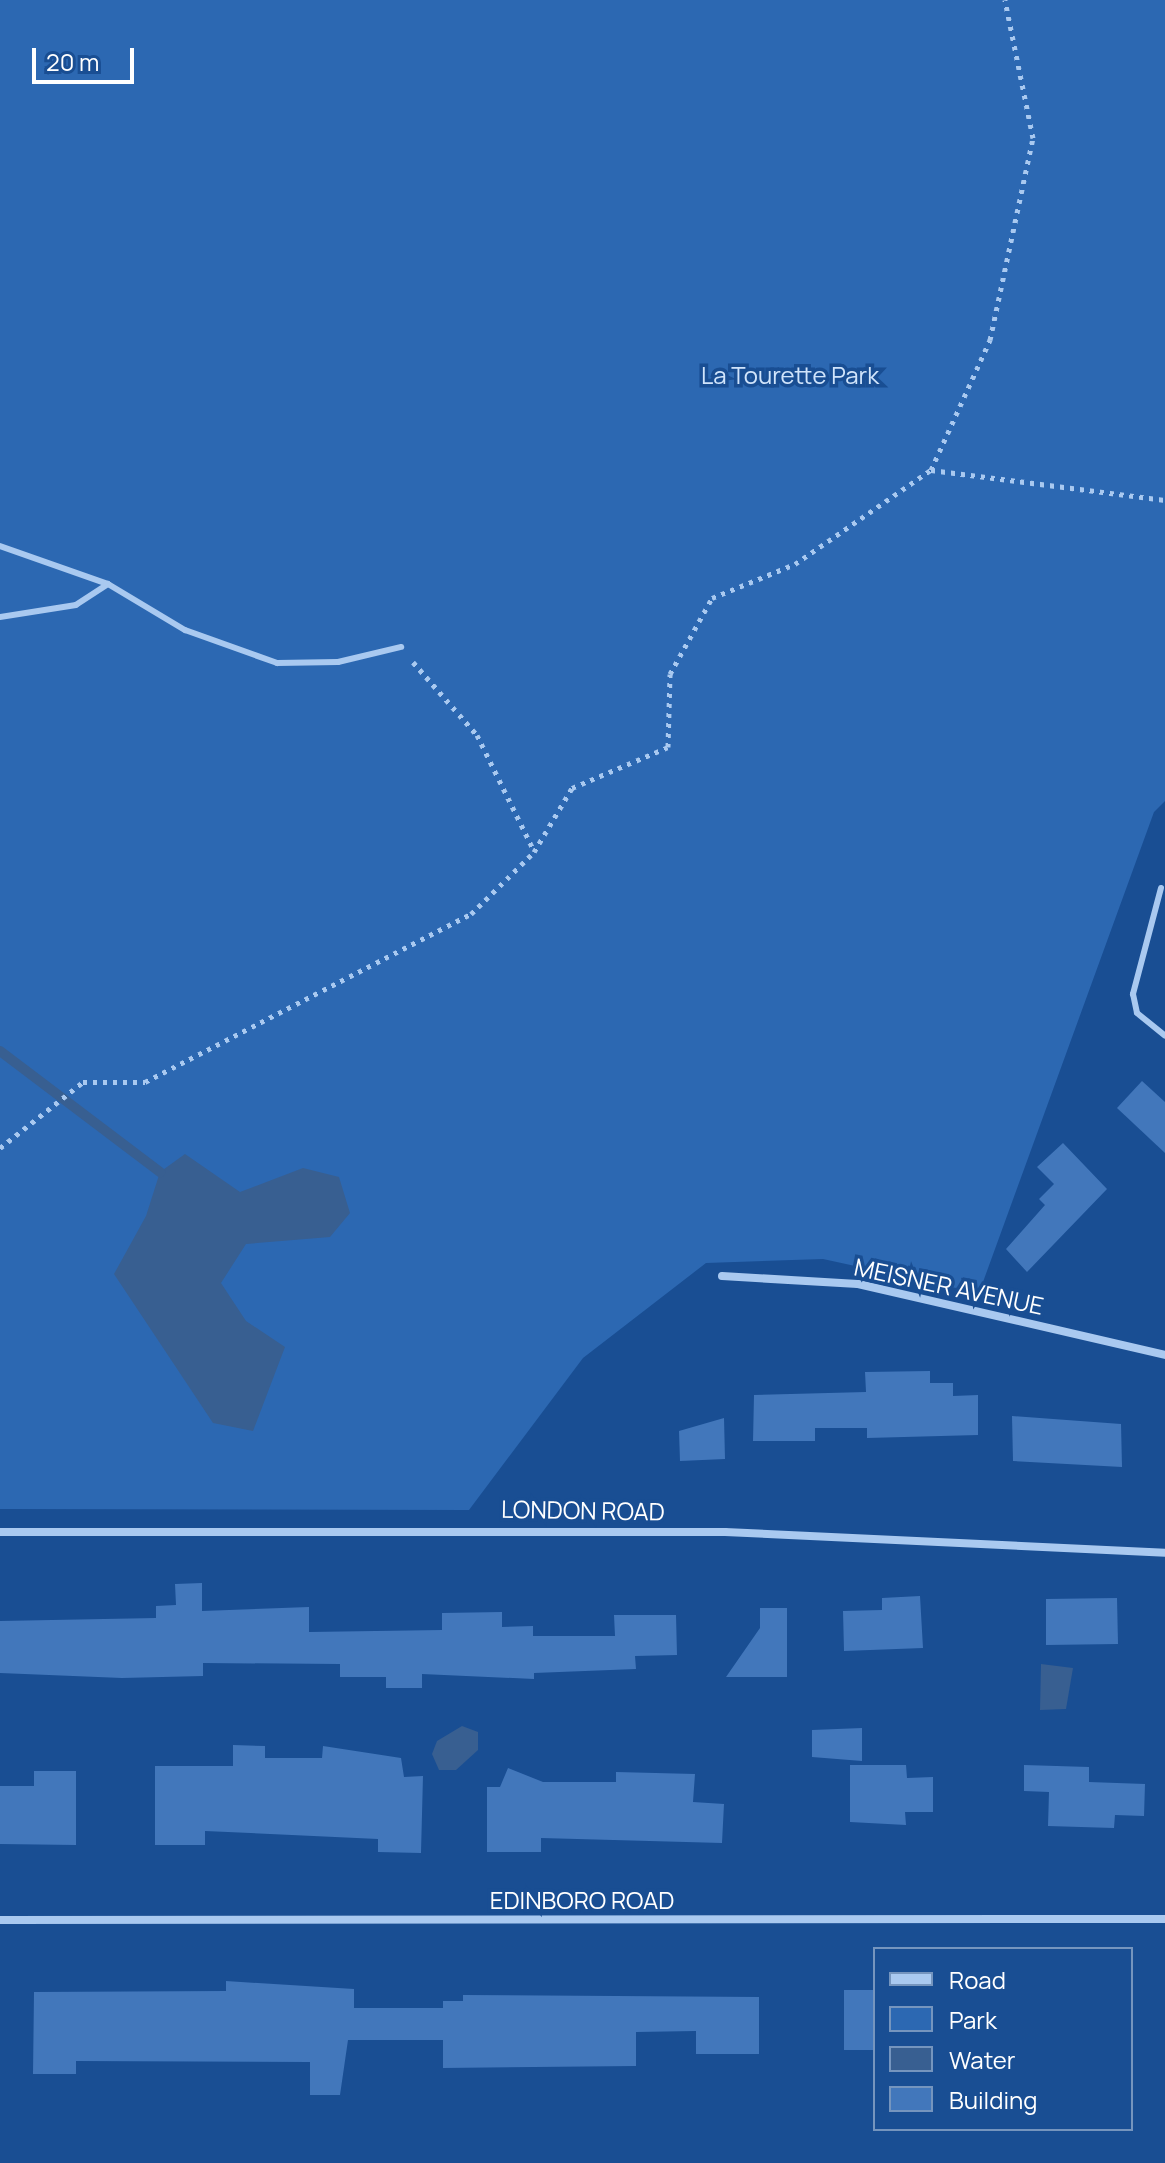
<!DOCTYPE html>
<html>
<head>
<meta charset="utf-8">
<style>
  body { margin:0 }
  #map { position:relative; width:1165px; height:2163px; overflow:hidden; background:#194e93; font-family:Manrope,sans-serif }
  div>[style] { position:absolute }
  .green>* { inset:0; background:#2c68b2 }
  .water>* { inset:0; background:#385f91 }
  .stream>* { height:10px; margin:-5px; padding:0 5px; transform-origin:5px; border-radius:5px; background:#385f91 }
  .building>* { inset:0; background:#4277bb }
  .path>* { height:5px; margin-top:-2.5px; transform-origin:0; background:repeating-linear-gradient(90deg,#a9c9f0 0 4px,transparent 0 10px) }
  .lane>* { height:6px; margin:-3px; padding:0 3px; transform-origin:3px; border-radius:3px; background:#a9c9f0 }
  .street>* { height:8px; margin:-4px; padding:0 4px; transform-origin:4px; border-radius:4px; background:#a9c9f0 }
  span { translate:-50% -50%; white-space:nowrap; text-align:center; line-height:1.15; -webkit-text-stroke:7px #194e93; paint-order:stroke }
  .park-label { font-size:24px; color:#d0e4fb }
  .street-label { font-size:24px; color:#fff }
  .legend { position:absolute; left:873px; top:1947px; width:260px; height:184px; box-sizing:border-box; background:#194e93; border:2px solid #7595be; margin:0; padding:10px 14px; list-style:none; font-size:24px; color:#fff }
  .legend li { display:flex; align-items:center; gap:16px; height:40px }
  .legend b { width:40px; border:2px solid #7595be }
  .scale { position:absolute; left:32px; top:48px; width:102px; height:36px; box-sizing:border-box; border:4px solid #fff; border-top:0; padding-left:10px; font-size:24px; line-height:28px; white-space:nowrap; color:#fff; -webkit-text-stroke:6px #194e93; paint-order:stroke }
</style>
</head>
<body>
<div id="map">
  <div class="green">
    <div style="clip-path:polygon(0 0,1165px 0,1165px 801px,1154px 812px,979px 1293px,823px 1259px,706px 1263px,583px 1358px,469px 1510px,0 1509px)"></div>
  </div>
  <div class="water">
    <div style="clip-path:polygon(185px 1154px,240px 1192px,303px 1168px,339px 1177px,350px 1213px,330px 1237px,246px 1244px,221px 1283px,246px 1321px,285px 1347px,253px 1431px,213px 1423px,114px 1274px,146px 1216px,160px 1172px)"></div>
    <div style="clip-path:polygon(1041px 1664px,1073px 1668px,1066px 1709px,1040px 1710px)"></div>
    <div style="clip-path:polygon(462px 1726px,478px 1732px,478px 1750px,456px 1770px,439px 1770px,432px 1754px,437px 1741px)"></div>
  </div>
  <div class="stream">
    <div style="left:0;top:1051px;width:201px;rotate:37.1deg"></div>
  </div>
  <div class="building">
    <div style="clip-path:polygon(1142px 1081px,1165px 1102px,1165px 1153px,1117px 1108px)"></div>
    <div style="clip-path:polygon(1063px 1143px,1107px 1189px,1027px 1272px,1006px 1249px,1045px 1205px,1039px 1199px,1054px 1184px,1037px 1167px)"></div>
    <div style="clip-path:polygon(930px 1371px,930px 1383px,953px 1383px,953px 1396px,978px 1395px,978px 1435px,867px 1438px,867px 1428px,815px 1428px,815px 1441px,753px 1441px,754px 1395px,866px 1392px,865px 1372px)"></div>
    <div style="clip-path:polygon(1012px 1416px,1121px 1424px,1122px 1467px,1013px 1461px)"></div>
    <div style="clip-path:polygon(724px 1418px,725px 1459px,680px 1461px,679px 1431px)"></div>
    <div style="clip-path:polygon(202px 1583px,202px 1611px,309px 1607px,309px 1632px,442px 1630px,442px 1613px,502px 1612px,502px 1627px,533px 1626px,533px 1636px,615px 1636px,614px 1615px,676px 1615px,677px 1655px,635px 1656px,636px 1669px,534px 1673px,534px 1679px,422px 1674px,422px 1688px,386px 1688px,386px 1677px,340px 1677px,340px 1664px,203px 1663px,203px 1676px,122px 1678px,0 1673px,0 1621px,156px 1618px,156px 1606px,176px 1605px,175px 1584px)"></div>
    <div style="clip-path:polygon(920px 1596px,923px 1648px,844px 1651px,843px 1611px,882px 1610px,882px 1598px)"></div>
    <div style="clip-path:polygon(1117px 1598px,1118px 1644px,1046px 1645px,1046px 1599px)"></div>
    <div style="clip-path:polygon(760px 1608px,787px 1608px,787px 1677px,726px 1677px,760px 1628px)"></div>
    <div style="clip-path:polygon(862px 1728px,862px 1761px,812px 1757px,812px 1730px)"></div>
    <div style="clip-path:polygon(233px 1745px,265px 1746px,265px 1758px,322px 1758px,323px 1746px,401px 1758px,404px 1777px,423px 1776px,421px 1853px,378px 1852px,378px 1839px,205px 1831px,205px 1845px,155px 1845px,155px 1766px,233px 1766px)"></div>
    <div style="clip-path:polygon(850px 1765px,906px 1765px,907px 1778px,933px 1777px,933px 1812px,905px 1812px,906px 1825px,850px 1822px)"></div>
    <div style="clip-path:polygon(1024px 1765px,1089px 1767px,1089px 1782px,1145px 1784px,1144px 1816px,1115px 1815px,1114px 1828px,1048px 1826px,1049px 1792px,1024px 1791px)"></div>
    <div style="clip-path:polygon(508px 1768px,543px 1782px,616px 1782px,616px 1772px,695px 1774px,693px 1802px,724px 1804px,722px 1843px,541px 1838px,541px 1852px,487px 1852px,487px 1787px,500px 1787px)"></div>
    <div style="clip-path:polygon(34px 1771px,76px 1771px,76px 1845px,0 1844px,0 1786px,34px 1786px)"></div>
    <div style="clip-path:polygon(226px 1981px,354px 1989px,354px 2008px,443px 2008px,443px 2001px,463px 2001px,463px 1995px,759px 1997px,759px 2054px,696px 2054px,696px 2031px,636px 2032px,636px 2066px,443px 2068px,443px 2040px,348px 2040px,340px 2095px,310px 2095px,310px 2062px,76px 2061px,76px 2074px,33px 2074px,34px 1992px,226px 1991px)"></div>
    <div style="clip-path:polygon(844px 1990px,875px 1990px,875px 2050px,844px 2050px)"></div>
  </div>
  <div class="path">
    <div style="left:931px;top:470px;width:236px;rotate:7.3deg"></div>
    <div style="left:413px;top:662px;width:97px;rotate:48.8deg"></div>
    <div style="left:477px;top:735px;width:129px;rotate:63.8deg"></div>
    <div style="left:0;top:1148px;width:106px;rotate:-38.5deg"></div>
    <div style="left:83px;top:1082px;width:62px"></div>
    <div style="left:145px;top:1082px;width:367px;rotate:-27.3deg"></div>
    <div style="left:471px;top:914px;width:88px;rotate:-44.5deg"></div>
    <div style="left:534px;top:852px;width:74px;rotate:-59.3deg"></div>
    <div style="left:572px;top:788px;width:104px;rotate:-23.1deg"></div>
    <div style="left:668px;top:747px;width:73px;rotate:-88.4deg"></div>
    <div style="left:670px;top:674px;width:87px;rotate:-61.1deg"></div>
    <div style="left:712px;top:598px;width:90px;rotate:-22.3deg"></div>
    <div style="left:795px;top:564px;width:165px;rotate:-34.7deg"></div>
    <div style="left:931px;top:470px;width:143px;rotate:-65.6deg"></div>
    <div style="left:990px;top:340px;width:207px;rotate:-78deg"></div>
    <div style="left:1033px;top:138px;width:141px;rotate:-101.5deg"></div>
  </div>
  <div class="lane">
    <div style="left:0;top:546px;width:114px;rotate:19.4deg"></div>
    <div style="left:108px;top:584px;width:38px;rotate:147deg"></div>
    <div style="left:76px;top:605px;width:77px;rotate:171deg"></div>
    <div style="left:108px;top:584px;width:90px;rotate:30.9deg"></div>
    <div style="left:185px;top:630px;width:98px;rotate:19.7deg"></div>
    <div style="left:277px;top:663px;width:61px;rotate:-0.9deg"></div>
    <div style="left:338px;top:662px;width:65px;rotate:-13.4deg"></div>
    <div style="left:1161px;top:888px;width:110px;rotate:104.8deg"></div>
    <div style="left:1133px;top:994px;width:19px;rotate:78deg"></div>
    <div style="left:1137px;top:1013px;width:36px;rotate:39deg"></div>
  </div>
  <div class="street">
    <div style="left:722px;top:1276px;width:136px;rotate:3.4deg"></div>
    <div style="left:858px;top:1284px;width:315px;rotate:13deg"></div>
    <div style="left:0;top:1532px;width:725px"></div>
    <div style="left:725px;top:1532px;width:441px;rotate:2.7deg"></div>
    <div style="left:0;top:1920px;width:1165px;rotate:-0.05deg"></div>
  </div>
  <div class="park-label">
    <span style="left:790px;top:375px">La Tourette Park</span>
  </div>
  <div class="street-label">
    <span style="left:949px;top:1286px;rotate:12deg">MEISNER AVENUE</span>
    <span style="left:583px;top:1510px;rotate:1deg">LONDON ROAD</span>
    <span style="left:582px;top:1900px">EDINBORO ROAD</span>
  </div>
  <ul class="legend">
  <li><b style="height:10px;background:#a9c9f0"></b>Road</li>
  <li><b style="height:22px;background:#2c68b2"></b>Park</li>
  <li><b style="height:22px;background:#385f91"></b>Water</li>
  <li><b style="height:22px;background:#4277bb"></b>Building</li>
  </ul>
  <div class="scale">20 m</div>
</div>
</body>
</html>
